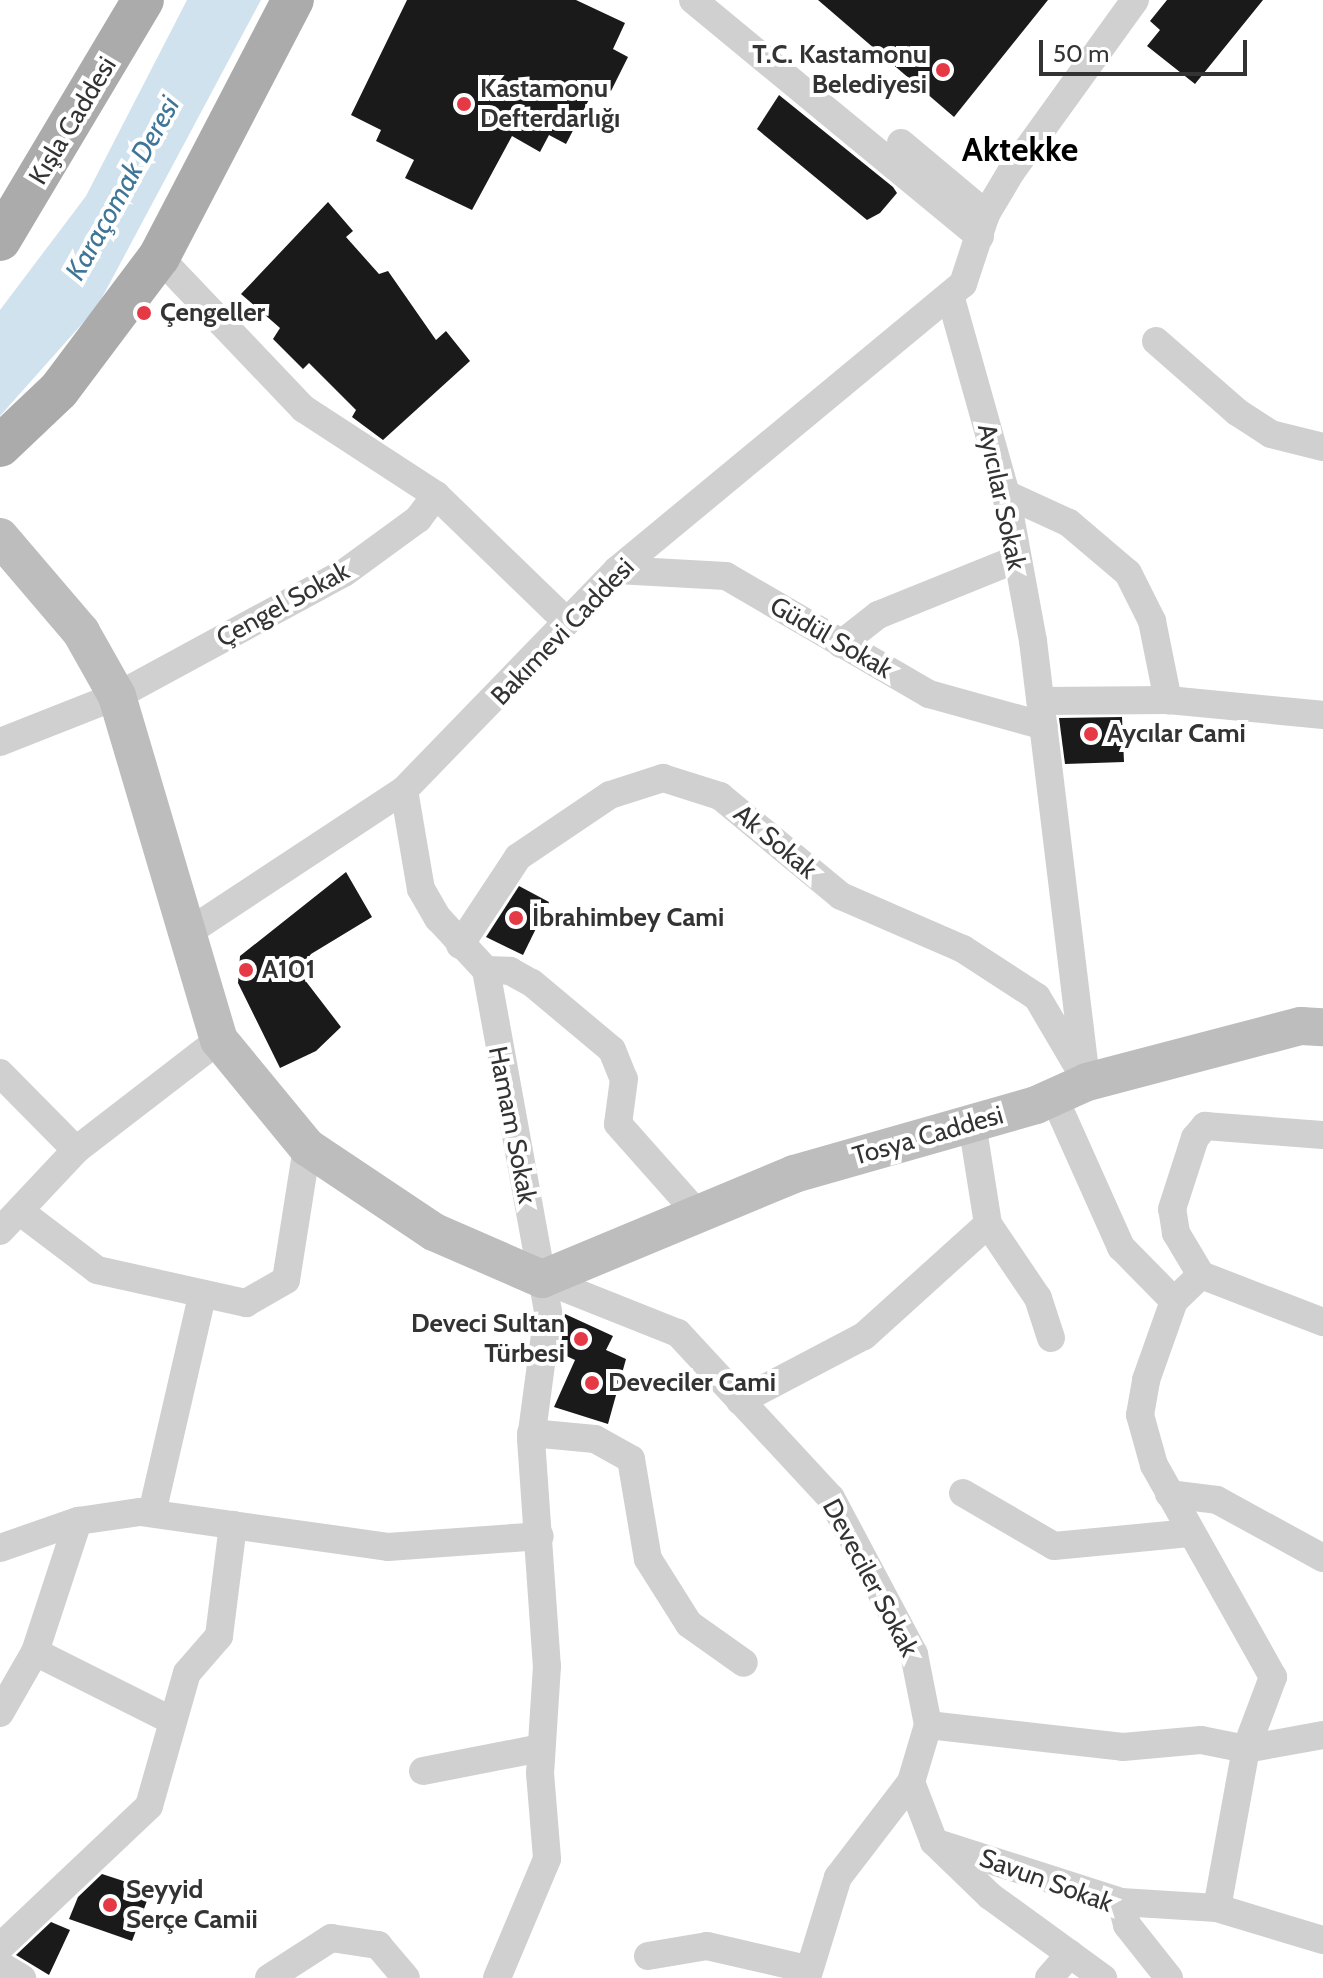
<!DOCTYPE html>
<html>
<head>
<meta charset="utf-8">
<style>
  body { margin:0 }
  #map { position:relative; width:1323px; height:1978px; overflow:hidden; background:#fff; font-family:Cabin,sans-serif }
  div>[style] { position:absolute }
  .water>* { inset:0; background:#cfe2ee }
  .building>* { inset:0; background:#1a1a1a }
  .minor>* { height:28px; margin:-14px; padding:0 14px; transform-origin:14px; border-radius:14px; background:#d0d0d0 }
  .secondary>* { height:38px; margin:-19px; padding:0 19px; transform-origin:19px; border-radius:19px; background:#bdbdbd }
  .primary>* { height:42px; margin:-21px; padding:0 21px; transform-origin:21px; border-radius:21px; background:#ababab }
  .dots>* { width:22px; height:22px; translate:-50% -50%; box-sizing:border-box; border:4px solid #fff; border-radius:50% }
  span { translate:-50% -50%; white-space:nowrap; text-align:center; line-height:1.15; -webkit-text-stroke:8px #fff; paint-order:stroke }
  .poi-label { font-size:26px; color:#333; font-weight:700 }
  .right { translate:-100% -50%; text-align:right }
  .left { translate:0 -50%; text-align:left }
  .street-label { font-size:26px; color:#333 }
  .water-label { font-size:28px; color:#3f7597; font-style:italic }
  .district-label { font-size:34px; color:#000; font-weight:700 }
  .scale { position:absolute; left:1039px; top:40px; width:208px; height:36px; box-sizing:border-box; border:4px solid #333; border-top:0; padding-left:10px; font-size:24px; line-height:28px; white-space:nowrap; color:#333; -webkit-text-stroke:6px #fff; paint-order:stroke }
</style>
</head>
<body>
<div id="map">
  <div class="water">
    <div style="clip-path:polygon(187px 0,261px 0,97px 307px,0 416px,0 310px,86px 196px)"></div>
  </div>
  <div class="building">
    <div style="clip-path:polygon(407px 0,576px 0,625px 23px,613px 49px,628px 57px,611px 91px,597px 84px,566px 144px,549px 135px,540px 152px,512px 136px,472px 210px,405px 178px,414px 160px,376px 141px,381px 130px,351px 115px)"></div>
    <div style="clip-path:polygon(818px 0,1048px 0,954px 117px)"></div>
    <div style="clip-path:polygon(1167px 0,1263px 0,1195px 84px,1147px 46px,1160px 30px,1150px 21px)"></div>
    <div style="clip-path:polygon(779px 95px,893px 187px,897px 193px,880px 213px,867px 220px,757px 129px)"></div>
    <div style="clip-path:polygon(328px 202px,353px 231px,346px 237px,379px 274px,388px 271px,436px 340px,446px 331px,470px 361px,383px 440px,352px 417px,356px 410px,309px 363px,303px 369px,273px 339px,280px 328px,241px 294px)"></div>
    <div style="clip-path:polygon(1122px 717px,1124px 762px,1065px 764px,1059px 718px)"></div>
    <div style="clip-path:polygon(346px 872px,372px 917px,311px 954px,298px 971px,341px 1027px,316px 1051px,280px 1068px,238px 983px,240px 956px)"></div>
    <div style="clip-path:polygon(519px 886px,549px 902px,523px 955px,486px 937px)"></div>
    <div style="clip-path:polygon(565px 1314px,613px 1336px,606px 1350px,626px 1359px,608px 1424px,554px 1407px,575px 1360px,560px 1353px)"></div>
    <div style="clip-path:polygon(102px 1874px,151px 1890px,132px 1941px,69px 1919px,78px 1897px)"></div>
    <div style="clip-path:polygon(51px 1922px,70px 1930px,49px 1975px,16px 1955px)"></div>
  </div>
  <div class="minor">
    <div style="left:693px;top:0;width:372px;rotate:39.5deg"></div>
    <div style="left:901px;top:143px;width:111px;rotate:39.9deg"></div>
    <div style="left:159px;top:257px;width:210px;rotate:46.4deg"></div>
    <div style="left:304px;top:409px;width:158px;rotate:33.1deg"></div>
    <div style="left:436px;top:495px;width:182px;rotate:44.1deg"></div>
    <div style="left:950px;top:295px;width:207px;rotate:74.3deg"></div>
    <div style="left:1006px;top:494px;width:149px;rotate:79.6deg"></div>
    <div style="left:1033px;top:641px;width:431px;rotate:83.1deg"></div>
    <div style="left:1156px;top:341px;width:108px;rotate:41.2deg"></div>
    <div style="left:1237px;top:412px;width:40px;rotate:32.9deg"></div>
    <div style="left:1271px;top:434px;width:54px;rotate:14deg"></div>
    <div style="left:1006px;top:494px;width:69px;rotate:24.7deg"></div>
    <div style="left:1069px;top:523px;width:77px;rotate:40.3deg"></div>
    <div style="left:1128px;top:573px;width:54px;rotate:63.4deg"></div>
    <div style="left:1152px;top:621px;width:81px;rotate:78.6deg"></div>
    <div style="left:617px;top:570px;width:109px;rotate:3.2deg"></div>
    <div style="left:726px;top:576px;width:235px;rotate:30.2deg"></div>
    <div style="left:929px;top:694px;width:119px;rotate:15.5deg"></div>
    <div style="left:841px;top:644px;width:47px;rotate:-38.1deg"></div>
    <div style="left:878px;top:615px;width:147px;rotate:-22deg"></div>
    <div style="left:1041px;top:701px;width:127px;rotate:-0.5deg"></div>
    <div style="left:1168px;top:700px;width:156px;rotate:5.5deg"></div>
    <div style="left:0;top:742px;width:126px;rotate:-21.5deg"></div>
    <div style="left:117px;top:696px;width:258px;rotate:-28.5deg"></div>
    <div style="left:344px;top:573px;width:92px;rotate:-36.1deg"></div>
    <div style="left:418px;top:519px;width:30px;rotate:-53deg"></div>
    <div style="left:404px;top:790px;width:100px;rotate:80.3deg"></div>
    <div style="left:421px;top:889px;width:34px;rotate:60deg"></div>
    <div style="left:438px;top:918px;width:71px;rotate:47.3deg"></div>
    <div style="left:486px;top:970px;width:24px;rotate:2deg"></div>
    <div style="left:510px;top:971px;width:25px;rotate:29deg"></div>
    <div style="left:532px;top:983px;width:104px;rotate:39.9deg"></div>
    <div style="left:612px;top:1050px;width:31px;rotate:68deg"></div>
    <div style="left:624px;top:1079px;width:45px;rotate:97.6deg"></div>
    <div style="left:618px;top:1124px;width:119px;rotate:48.4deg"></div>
    <div style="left:187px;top:933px;width:260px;rotate:-33.4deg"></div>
    <div style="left:404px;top:790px;width:306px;rotate:-45.9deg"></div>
    <div style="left:617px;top:570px;width:449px;rotate:-39.6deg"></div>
    <div style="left:963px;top:284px;width:74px;rotate:-71.8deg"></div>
    <div style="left:986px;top:214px;width:49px;rotate:-59.2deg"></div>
    <div style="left:1011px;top:172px;width:212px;rotate:-54.2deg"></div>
    <div style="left:460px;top:945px;width:105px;rotate:-56.6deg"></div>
    <div style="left:518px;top:857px;width:111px;rotate:-34deg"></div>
    <div style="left:610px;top:795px;width:56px;rotate:-17.8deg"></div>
    <div style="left:663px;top:778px;width:60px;rotate:17.5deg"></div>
    <div style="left:720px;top:796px;width:157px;rotate:39.6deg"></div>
    <div style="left:841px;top:896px;width:133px;rotate:23.5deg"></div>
    <div style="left:963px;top:949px;width:88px;rotate:33deg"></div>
    <div style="left:1037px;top:997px;width:99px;rotate:59.5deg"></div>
    <div style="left:486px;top:970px;width:348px;rotate:79.7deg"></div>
    <div style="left:548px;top:1312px;width:128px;rotate:97.6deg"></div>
    <div style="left:531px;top:1439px;width:228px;rotate:86deg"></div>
    <div style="left:547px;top:1666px;width:107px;rotate:93.7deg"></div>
    <div style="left:540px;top:1773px;width:86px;rotate:85.3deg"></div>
    <div style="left:547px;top:1859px;width:129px;rotate:112.8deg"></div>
    <div style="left:0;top:1073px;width:108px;rotate:45.4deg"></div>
    <div style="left:1053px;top:1095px;width:167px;rotate:65.9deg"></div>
    <div style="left:1121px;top:1247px;width:76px;rotate:45.5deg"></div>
    <div style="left:972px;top:1123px;width:102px;rotate:81deg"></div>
    <div style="left:988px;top:1224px;width:89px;rotate:56deg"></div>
    <div style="left:1038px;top:1298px;width:42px;rotate:72deg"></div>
    <div style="left:22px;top:1213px;width:94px;rotate:37.2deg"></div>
    <div style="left:97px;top:1270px;width:153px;rotate:12.5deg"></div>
    <div style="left:246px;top:1303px;width:46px;rotate:-29.9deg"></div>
    <div style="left:286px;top:1280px;width:135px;rotate:-81deg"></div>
    <div style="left:0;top:1231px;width:111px;rotate:-46.8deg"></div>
    <div style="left:76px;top:1150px;width:180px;rotate:-37.6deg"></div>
    <div style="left:1201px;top:1275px;width:49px;rotate:-120.8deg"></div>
    <div style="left:1176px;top:1233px;width:24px;rotate:-99deg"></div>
    <div style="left:1172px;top:1209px;width:75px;rotate:-72.1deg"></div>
    <div style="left:1195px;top:1138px;width:16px;rotate:-50deg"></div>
    <div style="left:1205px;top:1126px;width:118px;rotate:4.4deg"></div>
    <div style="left:542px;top:1279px;width:146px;rotate:21.7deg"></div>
    <div style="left:678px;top:1333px;width:225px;rotate:47.2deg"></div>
    <div style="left:831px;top:1498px;width:177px;rotate:62deg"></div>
    <div style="left:914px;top:1654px;width:72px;rotate:78.8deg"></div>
    <div style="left:928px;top:1725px;width:59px;rotate:106.6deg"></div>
    <div style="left:911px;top:1782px;width:120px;rotate:127.5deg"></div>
    <div style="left:838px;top:1877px;width:106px;rotate:107.1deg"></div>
    <div style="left:740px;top:1401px;width:140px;rotate:-27.7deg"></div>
    <div style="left:864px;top:1336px;width:167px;rotate:-42.1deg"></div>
    <div style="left:531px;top:1433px;width:64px;rotate:5.4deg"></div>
    <div style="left:595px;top:1439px;width:41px;rotate:29.1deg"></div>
    <div style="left:631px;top:1459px;width:101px;rotate:80.4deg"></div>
    <div style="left:648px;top:1559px;width:77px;rotate:57.8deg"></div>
    <div style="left:689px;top:1624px;width:67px;rotate:35.3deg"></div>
    <div style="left:963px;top:1493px;width:105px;rotate:30.2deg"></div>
    <div style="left:1054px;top:1546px;width:136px;rotate:-5.5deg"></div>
    <div style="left:1169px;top:1494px;width:48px;rotate:7.1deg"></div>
    <div style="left:1217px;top:1500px;width:121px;rotate:28.7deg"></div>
    <div style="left:152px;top:1513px;width:222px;rotate:-77deg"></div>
    <div style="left:0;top:1548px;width:83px;rotate:-19.1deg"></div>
    <div style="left:35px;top:1652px;width:154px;rotate:26.6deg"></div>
    <div style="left:0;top:1713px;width:70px;rotate:-60.2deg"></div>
    <div style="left:35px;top:1652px;width:138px;rotate:-71.8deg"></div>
    <div style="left:78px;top:1521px;width:63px;rotate:-8.3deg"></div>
    <div style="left:140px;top:1512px;width:250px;rotate:8deg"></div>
    <div style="left:388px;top:1547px;width:152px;rotate:-4.1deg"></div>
    <div style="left:928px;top:1725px;width:196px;rotate:6.4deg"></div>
    <div style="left:1123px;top:1747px;width:78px;rotate:-5.1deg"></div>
    <div style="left:1201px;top:1740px;width:46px;rotate:11.3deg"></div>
    <div style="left:1246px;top:1749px;width:78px;rotate:-10.3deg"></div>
    <div style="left:423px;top:1771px;width:120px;rotate:-11deg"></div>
    <div style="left:911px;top:1782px;width:64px;rotate:69deg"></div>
    <div style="left:934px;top:1842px;width:78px;rotate:44deg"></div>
    <div style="left:990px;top:1896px;width:140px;rotate:36deg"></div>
    <div style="left:934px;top:1842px;width:196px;rotate:17.8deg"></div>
    <div style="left:1121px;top:1902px;width:24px;rotate:75deg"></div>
    <div style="left:1127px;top:1925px;width:68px;rotate:51.6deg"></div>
    <div style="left:1121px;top:1902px;width:96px;rotate:3.6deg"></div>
    <div style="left:1217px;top:1908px;width:111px;rotate:16.8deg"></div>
    <div style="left:1217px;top:1908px;width:162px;rotate:-79.7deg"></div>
    <div style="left:1246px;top:1749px;width:77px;rotate:-69.4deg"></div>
    <div style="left:1273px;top:1677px;width:243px;rotate:-119.3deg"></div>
    <div style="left:1154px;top:1465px;width:52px;rotate:-105.6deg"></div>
    <div style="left:1140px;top:1415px;width:36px;rotate:-80deg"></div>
    <div style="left:1146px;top:1380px;width:84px;rotate:-70.5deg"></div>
    <div style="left:1174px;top:1301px;width:37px;rotate:-44deg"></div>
    <div style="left:1201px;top:1275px;width:131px;rotate:21.1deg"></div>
    <div style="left:0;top:1947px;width:205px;rotate:-43.4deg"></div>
    <div style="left:149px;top:1806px;width:138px;rotate:-74.1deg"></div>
    <div style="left:187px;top:1673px;width:49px;rotate:-49.1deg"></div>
    <div style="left:219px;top:1636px;width:112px;rotate:-82.8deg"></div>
    <div style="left:648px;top:1956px;width:60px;rotate:-9.6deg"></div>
    <div style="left:707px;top:1946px;width:103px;rotate:13deg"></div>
    <div style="left:0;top:1965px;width:26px;rotate:31deg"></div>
    <div style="left:269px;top:1978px;width:74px;rotate:-32.8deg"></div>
    <div style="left:331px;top:1938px;width:48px;rotate:8.5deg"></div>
    <div style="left:378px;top:1945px;width:43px;rotate:49.7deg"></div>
    <div style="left:1049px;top:1978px;width:32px;rotate:-49deg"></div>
  </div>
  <div class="secondary">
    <div style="left:0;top:537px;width:125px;rotate:49.5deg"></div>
    <div style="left:81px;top:632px;width:73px;rotate:60.6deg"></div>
    <div style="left:117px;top:696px;width:359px;rotate:73.5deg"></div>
    <div style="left:219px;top:1040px;width:139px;rotate:50.6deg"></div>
    <div style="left:307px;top:1147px;width:153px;rotate:33.8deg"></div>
    <div style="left:434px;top:1232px;width:118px;rotate:23.5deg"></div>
    <div style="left:542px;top:1279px;width:273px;rotate:-22.6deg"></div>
    <div style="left:794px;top:1174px;width:252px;rotate:-15.9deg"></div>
    <div style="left:1036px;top:1105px;width:56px;rotate:-24.3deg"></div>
    <div style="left:1087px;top:1082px;width:221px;rotate:-14.7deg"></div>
    <div style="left:1301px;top:1026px;width:22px;rotate:3deg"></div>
  </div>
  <div class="primary">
    <div style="left:0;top:240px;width:279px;rotate:-59.2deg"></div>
    <div style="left:0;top:446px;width:81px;rotate:-43.5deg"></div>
    <div style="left:59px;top:390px;width:166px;rotate:-53.1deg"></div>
    <div style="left:159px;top:257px;width:290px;rotate:-62.5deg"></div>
  </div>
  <div class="dots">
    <div style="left:943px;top:70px;background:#e63946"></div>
    <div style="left:464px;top:104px;background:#e63946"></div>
    <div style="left:144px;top:313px;background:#e63946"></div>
    <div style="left:1091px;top:734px;background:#e63946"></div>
    <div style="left:516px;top:918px;background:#e63946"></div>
    <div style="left:246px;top:970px;background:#e63946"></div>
    <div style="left:581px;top:1339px;background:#e63946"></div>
    <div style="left:592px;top:1383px;background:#e63946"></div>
    <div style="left:110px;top:1905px;background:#e63946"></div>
  </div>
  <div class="poi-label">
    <span class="right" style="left:927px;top:70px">T.C. Kastamonu<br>Belediyesi</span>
    <span class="left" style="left:480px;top:104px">Kastamonu<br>Defterdarlığı</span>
    <span class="left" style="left:160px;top:313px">Çengeller</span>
    <span class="left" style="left:1107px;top:734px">Aycılar Cami</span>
    <span class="left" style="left:532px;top:918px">İbrahimbey Cami</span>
    <span class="left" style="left:262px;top:970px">A101</span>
    <span class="right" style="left:565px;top:1339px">Deveci Sultan<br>Türbesi</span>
    <span class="left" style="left:608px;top:1383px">Deveciler Cami</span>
    <span class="left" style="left:126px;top:1905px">Seyyid<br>Serçe Camii</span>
  </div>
  <div class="street-label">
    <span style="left:73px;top:121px;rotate:-59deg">Kışla Caddesi</span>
    <span style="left:1001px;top:497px;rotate:78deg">Ayıcılar Sokak</span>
    <span style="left:283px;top:605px;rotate:-29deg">Çengel Sokak</span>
    <span style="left:563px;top:632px;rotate:-46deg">Bakımevi Caddesi</span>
    <span style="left:831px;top:638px;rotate:30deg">Güdül Sokak</span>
    <span style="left:775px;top:842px;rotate:40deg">Ak Sokak</span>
    <span style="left:512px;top:1125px;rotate:79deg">Hamam Sokak</span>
    <span style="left:928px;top:1136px;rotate:-16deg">Tosya Caddesi</span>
    <span style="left:870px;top:1578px;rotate:62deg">Deveciler Sokak</span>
    <span style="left:1046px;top:1881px;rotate:20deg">Savun Sokak</span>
  </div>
  <div class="water-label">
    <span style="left:122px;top:188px;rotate:-61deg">Karaçomak Deresi</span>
  </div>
  <div class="district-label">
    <span style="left:1020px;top:150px">Aktekke</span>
  </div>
  <div class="scale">50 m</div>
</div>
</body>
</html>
